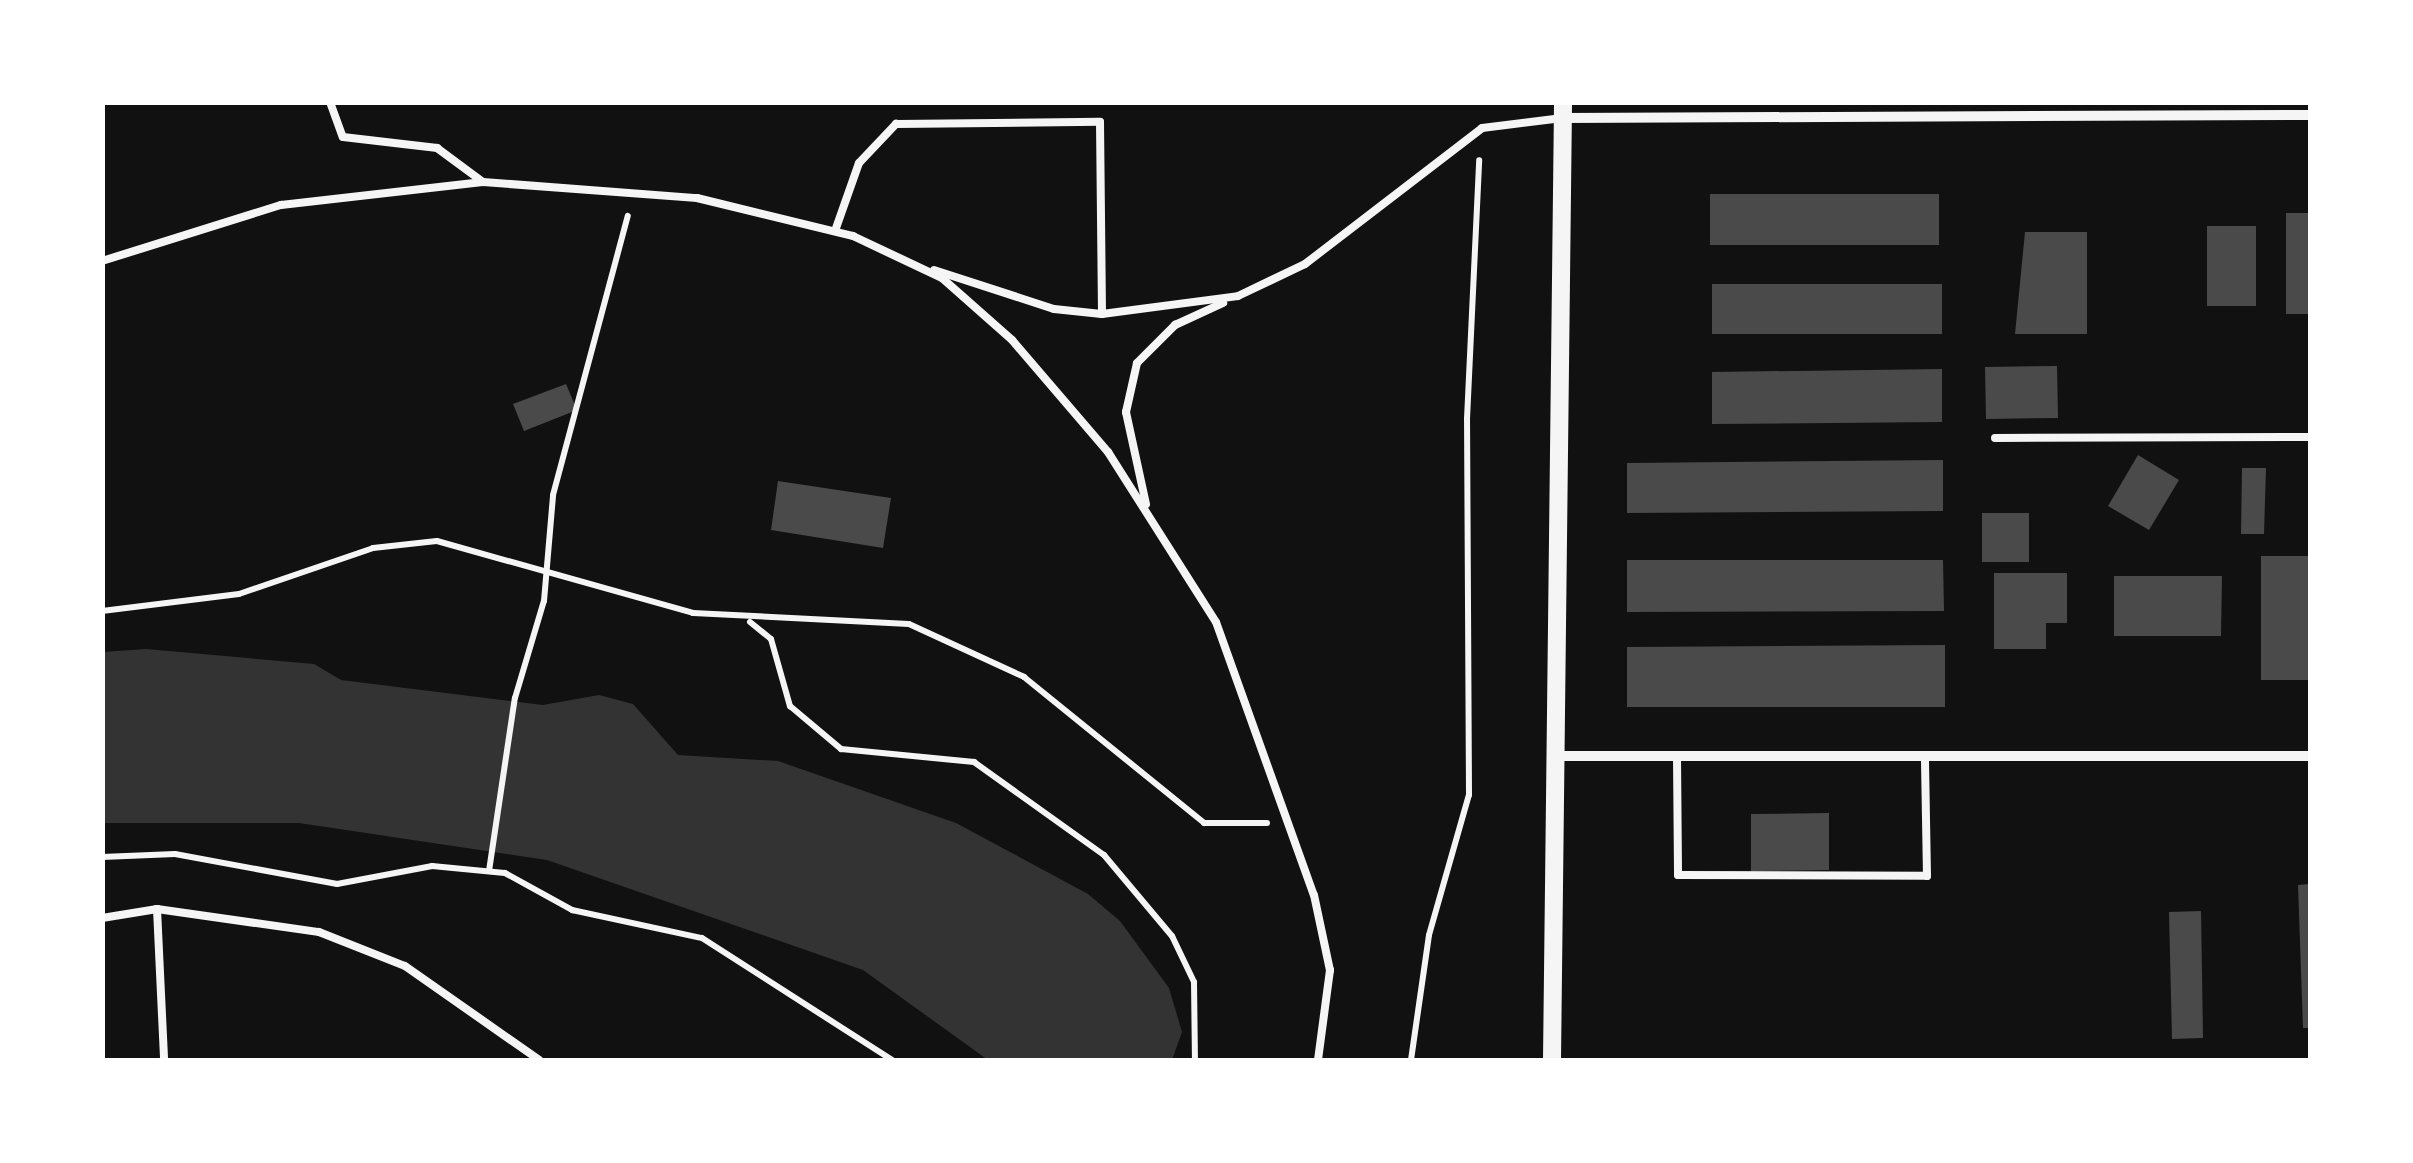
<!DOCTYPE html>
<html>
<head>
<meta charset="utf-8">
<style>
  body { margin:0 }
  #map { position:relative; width:2413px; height:1163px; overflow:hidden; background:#111; font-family:"PT Sans Narrow",sans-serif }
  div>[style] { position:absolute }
  .water>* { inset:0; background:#333 }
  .building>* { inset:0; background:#4a4a4a }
  .path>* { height:6px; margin:-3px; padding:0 3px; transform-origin:3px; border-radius:3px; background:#f5f5f5 }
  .service>* { height:8px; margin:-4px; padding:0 4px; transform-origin:4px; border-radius:4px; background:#f5f5f5 }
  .minor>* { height:10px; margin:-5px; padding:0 5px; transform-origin:5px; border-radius:5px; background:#f5f5f5 }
  .tertiary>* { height:18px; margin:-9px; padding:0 9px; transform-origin:9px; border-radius:9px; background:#f5f5f5 }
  span { translate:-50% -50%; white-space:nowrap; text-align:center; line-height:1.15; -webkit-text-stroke:10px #fff; paint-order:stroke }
  .frame { position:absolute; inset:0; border:105px solid #fff; pointer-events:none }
</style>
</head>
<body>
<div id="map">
  <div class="water">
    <div style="clip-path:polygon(146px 649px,314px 664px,341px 680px,543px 705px,599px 695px,633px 704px,678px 755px,778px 761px,956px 823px,1088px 894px,1120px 921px,1169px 988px,1182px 1032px,1172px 1060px,988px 1060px,863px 970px,547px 860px,299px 823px,103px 823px,103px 652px)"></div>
  </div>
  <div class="building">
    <div style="clip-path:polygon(1710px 194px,1939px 194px,1939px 245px,1710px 245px)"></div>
    <div style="clip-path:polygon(2286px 213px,2310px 213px,2310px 314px,2286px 314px)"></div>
    <div style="clip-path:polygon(2207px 226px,2256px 226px,2256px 306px,2207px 306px)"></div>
    <div style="clip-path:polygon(2025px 232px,2087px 232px,2087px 334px,2015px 334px)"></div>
    <div style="clip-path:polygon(1712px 284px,1942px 284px,1942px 334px,1712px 334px)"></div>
    <div style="clip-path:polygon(2057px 366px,2058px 418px,1986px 419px,1985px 367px)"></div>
    <div style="clip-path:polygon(1942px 369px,1942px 422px,1712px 424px,1712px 372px)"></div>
    <div style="clip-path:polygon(566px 384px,577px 410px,524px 431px,513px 404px)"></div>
    <div style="clip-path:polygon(2138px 455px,2179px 480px,2149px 530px,2108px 506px)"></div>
    <div style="clip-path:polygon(1943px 460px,1943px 511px,1627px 513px,1627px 463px)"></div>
    <div style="clip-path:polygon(2242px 468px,2266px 468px,2264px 534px,2241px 534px)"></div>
    <div style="clip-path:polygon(778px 481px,891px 498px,883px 548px,771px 530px)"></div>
    <div style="clip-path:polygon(1982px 513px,2029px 513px,2029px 562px,1982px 562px)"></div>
    <div style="clip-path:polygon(2261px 556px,2310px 556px,2310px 680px,2261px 680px)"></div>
    <div style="clip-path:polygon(1627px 560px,1943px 560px,1944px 611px,1627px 612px)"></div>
    <div style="clip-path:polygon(1994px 573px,2067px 573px,2067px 623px,2046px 623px,2046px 649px,1994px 649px)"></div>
    <div style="clip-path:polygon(2114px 576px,2222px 576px,2221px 636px,2114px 636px)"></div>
    <div style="clip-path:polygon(1945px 645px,1945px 707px,1627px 707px,1627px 647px)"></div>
    <div style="clip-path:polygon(1829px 813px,1829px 870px,1751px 871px,1751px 814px)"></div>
    <div style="clip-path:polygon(2310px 884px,2310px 1028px,2303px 1028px,2298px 885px)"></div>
    <div style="clip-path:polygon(2201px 911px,2203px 1038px,2172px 1039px,2169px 912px)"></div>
  </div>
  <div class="path">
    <div style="left:102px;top:611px;width:138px;rotate:-7.1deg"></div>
    <div style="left:239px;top:594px;width:142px;rotate:-18.9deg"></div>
    <div style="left:373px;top:548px;width:64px;rotate:-6.2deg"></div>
    <div style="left:437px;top:541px;width:266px;rotate:15.7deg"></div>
    <div style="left:693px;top:613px;width:216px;rotate:2.9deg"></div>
    <div style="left:909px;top:624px;width:127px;rotate:24.7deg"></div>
    <div style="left:1024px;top:677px;width:232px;rotate:39deg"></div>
    <div style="left:1204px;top:823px;width:63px"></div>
    <div style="left:750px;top:622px;width:27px;rotate:39deg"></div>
    <div style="left:771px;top:639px;width:70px;rotate:74.2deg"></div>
    <div style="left:790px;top:706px;width:67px;rotate:40.1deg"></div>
    <div style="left:841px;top:749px;width:134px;rotate:5.6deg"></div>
    <div style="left:974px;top:762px;width:160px;rotate:35.6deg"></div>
    <div style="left:1104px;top:855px;width:106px;rotate:50deg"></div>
    <div style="left:1172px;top:936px;width:51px;rotate:64.4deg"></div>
    <div style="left:1194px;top:982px;width:78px;rotate:89.3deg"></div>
    <div style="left:102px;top:857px;width:73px;rotate:-2.4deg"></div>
    <div style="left:175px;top:854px;width:165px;rotate:10.5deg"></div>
    <div style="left:337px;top:884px;width:97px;rotate:-10.7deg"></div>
    <div style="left:432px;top:866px;width:73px;rotate:5.5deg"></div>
    <div style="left:505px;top:873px;width:77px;rotate:28.9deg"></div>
    <div style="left:572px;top:910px;width:133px;rotate:12.2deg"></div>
    <div style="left:702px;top:938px;width:226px;rotate:32.7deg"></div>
    <div style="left:489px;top:871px;width:175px;rotate:-81.5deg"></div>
    <div style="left:515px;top:698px;width:101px;rotate:-73.4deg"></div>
    <div style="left:544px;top:601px;width:106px;rotate:-85.1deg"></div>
    <div style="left:553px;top:495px;width:289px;rotate:-75deg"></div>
    <div style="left:1411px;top:1060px;width:126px;rotate:-81.8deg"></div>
    <div style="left:1429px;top:935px;width:146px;rotate:-74.1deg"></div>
    <div style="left:1469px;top:795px;width:376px;rotate:-90.3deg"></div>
    <div style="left:1467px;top:419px;width:259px;rotate:-87.3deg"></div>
  </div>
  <div class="service">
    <div style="left:330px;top:102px;width:37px;rotate:70deg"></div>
    <div style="left:343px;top:137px;width:95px;rotate:6.7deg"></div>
    <div style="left:437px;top:148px;width:57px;rotate:36.5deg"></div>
    <div style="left:835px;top:231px;width:72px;rotate:-70.6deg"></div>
    <div style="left:859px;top:163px;width:54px;rotate:-46.5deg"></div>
    <div style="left:896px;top:124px;width:204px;rotate:-0.6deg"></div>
    <div style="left:1100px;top:122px;width:192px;rotate:89.4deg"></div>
    <div style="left:102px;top:261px;width:188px;rotate:-17.4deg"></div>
    <div style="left:281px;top:205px;width:203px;rotate:-6.5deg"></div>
    <div style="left:483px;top:182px;width:215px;rotate:4.3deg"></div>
    <div style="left:697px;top:198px;width:161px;rotate:13.7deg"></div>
    <div style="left:853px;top:236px;width:98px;rotate:25.3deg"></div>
    <div style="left:942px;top:278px;width:94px;rotate:41.5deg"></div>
    <div style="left:1012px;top:340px;width:148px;rotate:49.4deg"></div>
    <div style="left:1108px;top:452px;width:201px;rotate:57.6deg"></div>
    <div style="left:1216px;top:622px;width:290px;rotate:70.3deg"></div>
    <div style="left:1314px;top:895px;width:77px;rotate:78deg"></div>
    <div style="left:1330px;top:970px;width:91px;rotate:97.6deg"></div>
    <div style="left:934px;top:270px;width:126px;rotate:18deg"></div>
    <div style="left:1054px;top:309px;width:48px;rotate:5.9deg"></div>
    <div style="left:1102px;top:314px;width:137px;rotate:-7.5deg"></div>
    <div style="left:1238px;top:296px;width:74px;rotate:-25.5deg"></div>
    <div style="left:1305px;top:264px;width:223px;rotate:-37.5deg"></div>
    <div style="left:1482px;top:128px;width:81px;rotate:-7.1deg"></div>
    <div style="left:1995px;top:438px;width:315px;rotate:-0.2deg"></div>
    <div style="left:1146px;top:504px;width:94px;rotate:-102.3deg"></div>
    <div style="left:1126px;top:412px;width:50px;rotate:-77.3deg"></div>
    <div style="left:1137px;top:363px;width:54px;rotate:-45deg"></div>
    <div style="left:1175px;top:325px;width:53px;rotate:-24.6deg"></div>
    <div style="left:1677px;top:757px;width:118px;rotate:89.5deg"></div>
    <div style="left:1678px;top:875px;width:249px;rotate:0.2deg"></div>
    <div style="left:1927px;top:876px;width:117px;rotate:-91deg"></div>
    <div style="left:157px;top:909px;width:151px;rotate:87.3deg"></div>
    <div style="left:102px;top:918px;width:56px;rotate:-9.3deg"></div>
    <div style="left:157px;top:909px;width:164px;rotate:8.1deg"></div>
    <div style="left:319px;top:932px;width:92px;rotate:21.6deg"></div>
    <div style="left:405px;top:966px;width:164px;rotate:35deg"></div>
  </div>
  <div class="minor">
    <div style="left:1562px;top:118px;width:748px;rotate:-0.23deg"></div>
    <div style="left:1555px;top:756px;width:755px"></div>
  </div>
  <div class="tertiary">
    <div style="left:1552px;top:1060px;width:958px;rotate:-89.34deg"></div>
  </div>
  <div class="frame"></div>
</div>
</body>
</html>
